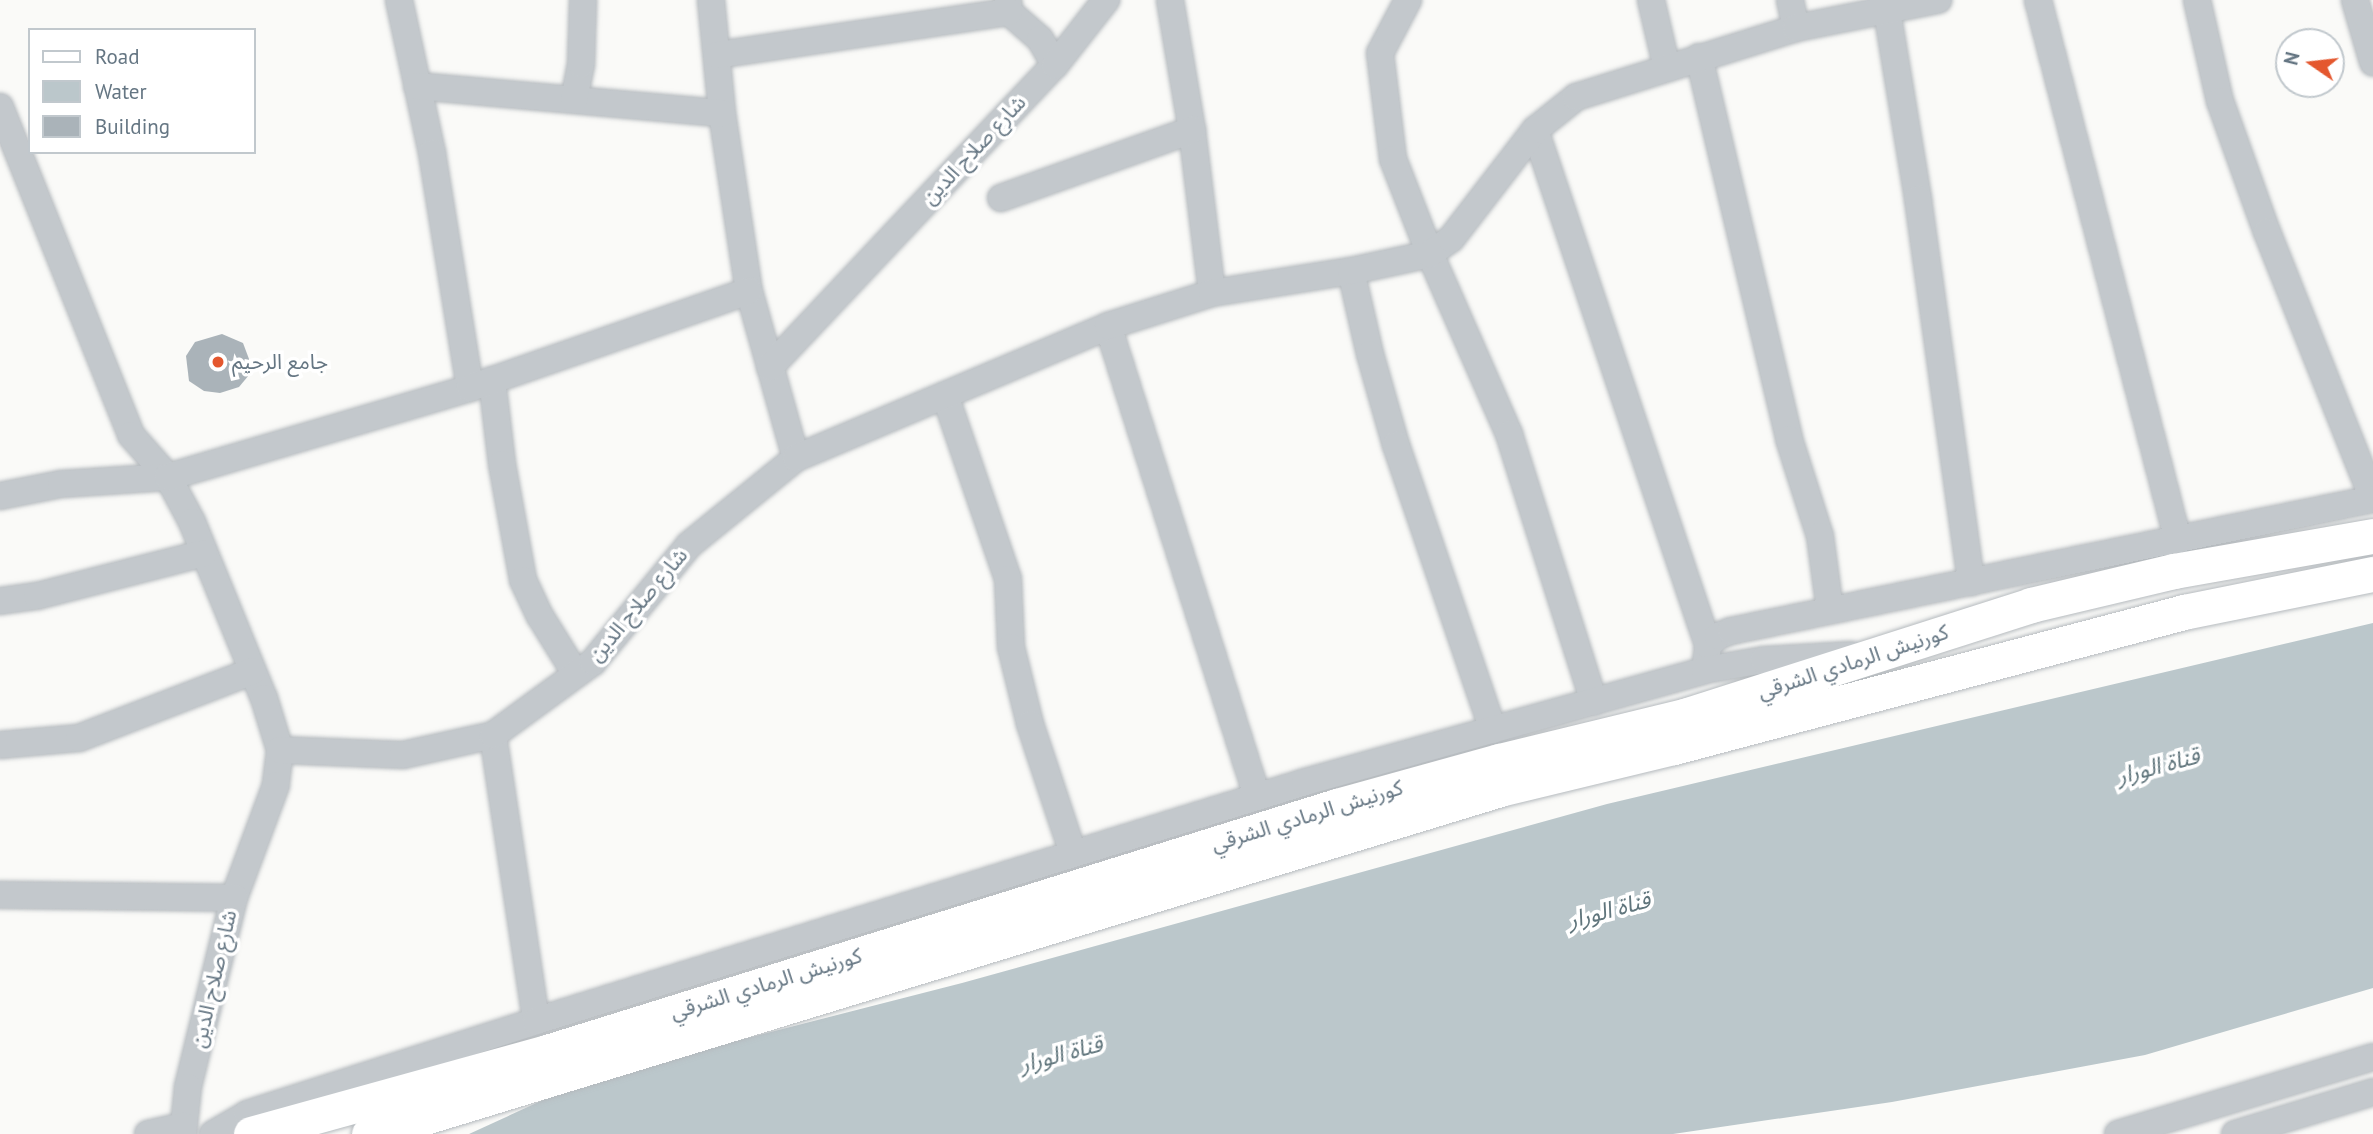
<!DOCTYPE html>
<html>
<head>
<meta charset="utf-8">
<style>
  body { margin:0 }
  #map { position:relative; width:2373px; height:1134px; overflow:hidden; background:#fafaf8; font-family:"PT Sans","Noto Sans Arabic",sans-serif }
  div>[style] { position:absolute }
  .water>* { inset:0; background:#bbc7cb }
  .building>* { inset:0; background:#aab3b9 }
  .roads { filter:drop-shadow(0 0 2px #b5babe) drop-shadow(0 0 2px #b5babe) }
  .minor>* { height:26px; margin:-13px; padding:0 13px; transform-origin:13px; border-radius:13px; background:#c3c8cc }
  .major>* { height:35px; margin:-17.5px; padding:0 17.5px; transform-origin:17.5px; border-radius:17.5px; background:#fff }
  .dots>* { width:19px; height:19px; translate:-50% -50%; box-sizing:border-box; border:4px solid #fff; border-radius:50% }
  span { translate:-50% -50%; white-space:nowrap; text-align:center; line-height:1.15; -webkit-text-stroke:7px #fff; paint-order:stroke }
  .street-label { font-size:21px; color:#657683 }
  .poi-label { font-size:21px; color:#657683 }
  .left { translate:0 -50%; text-align:left }
  .water-label { font-size:23px; color:#60757c; font-style:italic }
  .legend { position:absolute; left:28px; top:28px; width:228px; height:126px; box-sizing:border-box; background:#fff; border:2px solid #c1c8cd; margin:0; padding:9px 12px; list-style:none; font-size:21px; color:#657683 }
  .legend li { display:flex; align-items:center; gap:14px; height:35px }
  .legend b { width:35px; border:2px solid #c1c8cd }
  .north { position:absolute; left:2275px; top:28px; width:70px; height:70px; box-sizing:border-box; background:#fff; border:2px solid #c1c8cd; border-radius:50%; rotate:284deg; font-size:19px; font-weight:700; line-height:28px; text-align:center; color:#657683 }
  .north::after { content:''; display:block; margin:auto; width:24px; height:32px; background:#e4572e; clip-path:polygon(50% 0,100% 100%,50% 72%,0 100%) }
</style>
</head>
<body>
<div id="map">
  <div class="water">
    <div style="clip-path:polygon(2373px 623px,2373px 988px,2145px 1055px,1892px 1102px,1673px 1134px,469px 1134px,591px 1078px,962px 983px,1607px 804px)"></div>
  </div>
  <div class="building">
    <div style="clip-path:polygon(222px 334px,243px 343px,249px 359px,249px 375px,239px 387px,220px 393px,204px 391px,189px 381px,186px 356px,195px 342px)"></div>
  </div>
  <div class="roads">
    <div class="minor">
      <div style="left:399px;top:0;width:157px;rotate:77.8deg"></div>
      <div style="left:432px;top:153px;width:238px;rotate:80.8deg"></div>
      <div style="left:711px;top:0;width:114px;rotate:84.4deg"></div>
      <div style="left:722px;top:113px;width:180px;rotate:81.4deg"></div>
      <div style="left:749px;top:291px;width:173px;rotate:74.3deg"></div>
      <div style="left:1008px;top:0;width:12px;rotate:85deg"></div>
      <div style="left:1009px;top:12px;width:41px;rotate:41.1deg"></div>
      <div style="left:1040px;top:39px;width:30px;rotate:60deg"></div>
      <div style="left:1170px;top:0;width:132px;rotate:80.4deg"></div>
      <div style="left:1192px;top:130px;width:164px;rotate:83deg"></div>
      <div style="left:1408px;top:0;width:60px;rotate:117.8deg"></div>
      <div style="left:1380px;top:53px;width:107px;rotate:83deg"></div>
      <div style="left:1393px;top:159px;width:102px;rotate:68.7deg"></div>
      <div style="left:1430px;top:254px;width:197px;rotate:66.3deg"></div>
      <div style="left:1509px;top:434px;width:281px;rotate:72.4deg"></div>
      <div style="left:1651px;top:0;width:70px;rotate:76.8deg"></div>
      <div style="left:1790px;top:0;width:29px;rotate:78deg"></div>
      <div style="left:2038px;top:0;width:558px;rotate:75.47deg"></div>
      <div style="left:2197px;top:0;width:104px;rotate:77.2deg"></div>
      <div style="left:2220px;top:101px;width:139px;rotate:70.3deg"></div>
      <div style="left:2267px;top:232px;width:286px;rotate:68.3deg"></div>
      <div style="left:2355px;top:0;width:65px;rotate:73.8deg"></div>
      <div style="left:1887px;top:11px;width:191px;rotate:80.6deg"></div>
      <div style="left:1918px;top:199px;width:387px;rotate:82.1deg"></div>
      <div style="left:717px;top:55px;width:295px;rotate:-8.4deg"></div>
      <div style="left:1699px;top:57px;width:392px;rotate:76.7deg"></div>
      <div style="left:1789px;top:439px;width:102px;rotate:72.3deg"></div>
      <div style="left:1820px;top:536px;width:75px;rotate:82.3deg"></div>
      <div style="left:417px;top:86px;width:306px;rotate:5.1deg"></div>
      <div style="left:574px;top:100px;width:37px;rotate:-79deg"></div>
      <div style="left:581px;top:64px;width:64px;rotate:-88.2deg"></div>
      <div style="left:0;top:107px;width:353px;rotate:68.2deg"></div>
      <div style="left:131px;top:435px;width:56px;rotate:48.6deg"></div>
      <div style="left:168px;top:477px;width:51px;rotate:61.9deg"></div>
      <div style="left:192px;top:522px;width:190px;rotate:67.8deg"></div>
      <div style="left:264px;top:698px;width:54px;rotate:72.9deg"></div>
      <div style="left:280px;top:750px;width:35px;rotate:97deg"></div>
      <div style="left:276px;top:785px;width:121px;rotate:110.4deg"></div>
      <div style="left:234px;top:898px;width:195px;rotate:103.7deg"></div>
      <div style="left:188px;top:1087px;width:47px;rotate:96.1deg"></div>
      <div style="left:1535px;top:130px;width:543px;rotate:71.43deg"></div>
      <div style="left:1001px;top:198px;width:203px;rotate:-19.6deg"></div>
      <div style="left:1351px;top:271px;width:85px;rotate:77.1deg"></div>
      <div style="left:1370px;top:354px;width:95px;rotate:74.1deg"></div>
      <div style="left:1396px;top:445px;width:301px;rotate:71.2deg"></div>
      <div style="left:1108px;top:326px;width:494px;rotate:72.4deg"></div>
      <div style="left:770px;top:367px;width:415px;rotate:-46.7deg"></div>
      <div style="left:1055px;top:65px;width:83px;rotate:-51.9deg"></div>
      <div style="left:492px;top:380px;width:85px;rotate:83.2deg"></div>
      <div style="left:502px;top:464px;width:118px;rotate:79.7deg"></div>
      <div style="left:523px;top:580px;width:40px;rotate:65deg"></div>
      <div style="left:540px;top:616px;width:68px;rotate:58.2deg"></div>
      <div style="left:945px;top:395px;width:194px;rotate:71.1deg"></div>
      <div style="left:1008px;top:579px;width:68px;rotate:87.5deg"></div>
      <div style="left:1011px;top:647px;width:79px;rotate:76.1deg"></div>
      <div style="left:1030px;top:724px;width:136px;rotate:71.6deg"></div>
      <div style="left:0;top:496px;width:62px;rotate:-11.1deg"></div>
      <div style="left:61px;top:484px;width:107px;rotate:-3.7deg"></div>
      <div style="left:168px;top:477px;width:315px;rotate:-16.4deg"></div>
      <div style="left:470px;top:388px;width:295px;rotate:-19.2deg"></div>
      <div style="left:0;top:601px;width:37px;rotate:-8deg"></div>
      <div style="left:37px;top:596px;width:172px;rotate:-14.4deg"></div>
      <div style="left:1705px;top:670px;width:25px;rotate:-83deg"></div>
      <div style="left:1708px;top:645px;width:13px;rotate:-42deg"></div>
      <div style="left:1718px;top:636px;width:14px;rotate:-21deg"></div>
      <div style="left:1731px;top:631px;width:655px;rotate:-11.62deg"></div>
      <div style="left:493px;top:735px;width:289px;rotate:81.4deg"></div>
      <div style="left:0;top:745px;width:79px;rotate:-5.1deg"></div>
      <div style="left:79px;top:738px;width:186px;rotate:-21.1deg"></div>
      <div style="left:280px;top:750px;width:123px;rotate:2.3deg"></div>
      <div style="left:403px;top:755px;width:92px;rotate:-12.5deg"></div>
      <div style="left:493px;top:735px;width:124px;rotate:-36.1deg"></div>
      <div style="left:593px;top:662px;width:151px;rotate:-50.6deg"></div>
      <div style="left:689px;top:545px;width:138px;rotate:-39.1deg"></div>
      <div style="left:796px;top:458px;width:339px;rotate:-22.9deg"></div>
      <div style="left:1108px;top:326px;width:109px;rotate:-17.6deg"></div>
      <div style="left:1212px;top:293px;width:141px;rotate:-9deg"></div>
      <div style="left:1351px;top:271px;width:81px;rotate:-12.1deg"></div>
      <div style="left:1430px;top:254px;width:26px;rotate:-36deg"></div>
      <div style="left:1451px;top:239px;width:138px;rotate:-52.4deg"></div>
      <div style="left:1535px;top:130px;width:53px;rotate:-38.8deg"></div>
      <div style="left:1576px;top:97px;width:231px;rotate:-17.4deg"></div>
      <div style="left:1796px;top:28px;width:145px;rotate:-11.2deg"></div>
      <div style="left:0;top:895px;width:234px;rotate:0.7deg"></div>
      <div style="left:148px;top:1134px;width:37px;rotate:-13deg"></div>
      <div style="left:213px;top:1134px;width:39px;rotate:-30deg"></div>
      <div style="left:247px;top:1114px;width:304px;rotate:-17.8deg"></div>
      <div style="left:536px;top:1021px;width:805px;rotate:-17.26deg"></div>
      <div style="left:1305px;top:782px;width:415px;rotate:-15.6deg"></div>
      <div style="left:1705px;top:670px;width:60px;rotate:-9.6deg"></div>
      <div style="left:1764px;top:660px;width:87px;rotate:-3.3deg"></div>
      <div style="left:2118px;top:1134px;width:266px;rotate:-16.8deg"></div>
      <div style="left:2235px;top:1134px;width:144px;rotate:-16.9deg"></div>
    </div>
    <div class="major">
      <div style="left:251px;top:1134px;width:307px;rotate:-15.5deg"></div>
      <div style="left:547px;top:1052px;width:827px;rotate:-17.3deg"></div>
      <div style="left:1337px;top:806px;width:168px;rotate:-15.5deg"></div>
      <div style="left:1499px;top:761px;width:194px;rotate:-13.7deg"></div>
      <div style="left:1687px;top:715px;width:361px;rotate:-17.7deg"></div>
      <div style="left:2031px;top:605px;width:147px;rotate:-13.4deg"></div>
      <div style="left:2174px;top:571px;width:202px;rotate:-10deg"></div>
      <div style="left:369px;top:1134px;width:1182px;rotate:-16.96deg"></div>
      <div style="left:1500px;top:789px;width:179px;rotate:-13.6deg"></div>
      <div style="left:1674px;top:747px;width:528px;rotate:-14.83deg"></div>
      <div style="left:2184px;top:612px;width:193px;rotate:-11.4deg"></div>
    </div>
  </div>
  <div class="dots">
    <div style="left:218px;top:362px;background:#e4572e"></div>
  </div>
  <div class="street-label">
    <span style="left:974px;top:150px;rotate:-47deg">شارع صلاح الدين</span>
    <span style="left:638px;top:605px;rotate:-50deg">شارع صلاح الدين</span>
    <span style="left:1853px;top:662px;rotate:-18deg">كورنيش الرمادي الشرقي</span>
    <span style="left:1307px;top:816px;rotate:-17deg">كورنيش الرمادي الشرقي</span>
    <span style="left:214px;top:979px;rotate:-77deg">شارع صلاح الدين</span>
    <span style="left:766px;top:984px;rotate:-17deg">كورنيش الرمادي الشرقي</span>
  </div>
  <div class="poi-label">
    <span class="left" style="left:232px;top:362px">جامع الرحيم</span>
  </div>
  <div class="water-label">
    <span style="left:2158px;top:766px;rotate:-15deg">قناة الورار</span>
    <span style="left:1609px;top:910px;rotate:-15deg">قناة الورار</span>
    <span style="left:1061px;top:1054px;rotate:-15deg">قناة الورار</span>
  </div>
  <ul class="legend">
  <li><b style="height:9px;background:#fff"></b>Road</li>
  <li><b style="height:19px;background:#bbc7cb"></b>Water</li>
  <li><b style="height:19px;background:#aab3b9"></b>Building</li>
  </ul>
  <div class="north">N</div>
</div>
</body>
</html>
